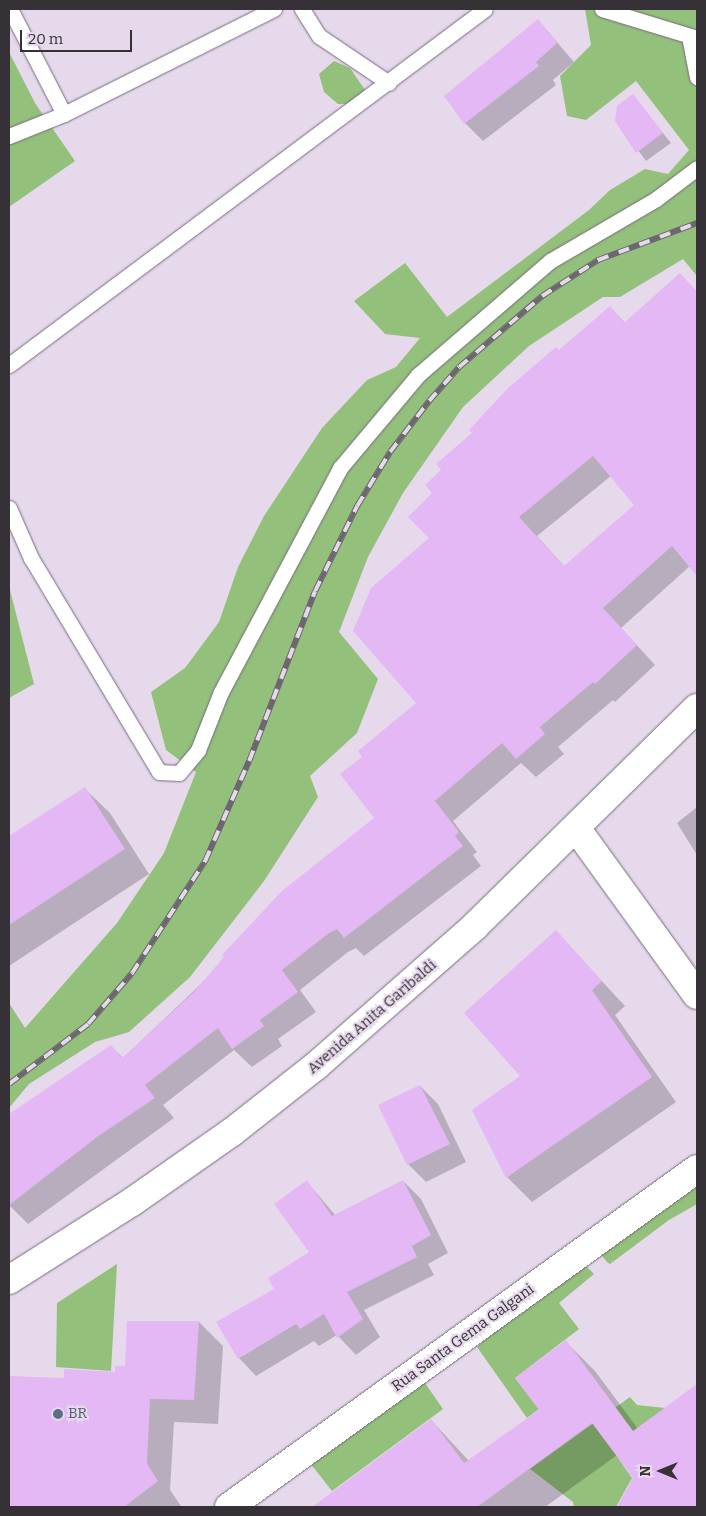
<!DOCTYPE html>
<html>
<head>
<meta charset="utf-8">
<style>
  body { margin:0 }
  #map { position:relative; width:706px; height:1516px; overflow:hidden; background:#e6d9eb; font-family:Bitter,serif }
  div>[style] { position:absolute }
  .green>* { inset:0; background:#93c17b }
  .shadow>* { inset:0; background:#0003 }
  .building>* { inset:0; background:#e4b7f5 }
  .roads { filter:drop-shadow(0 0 1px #776c7c) drop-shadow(0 0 1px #776c7c) }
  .service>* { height:15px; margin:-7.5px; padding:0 7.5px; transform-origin:7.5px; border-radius:7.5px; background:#fff }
  .minor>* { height:28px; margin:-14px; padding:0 14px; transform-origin:14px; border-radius:14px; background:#fff }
  .secondary>* { height:28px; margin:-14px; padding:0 14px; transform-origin:14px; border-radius:14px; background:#fff }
  .rail>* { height:5.5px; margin-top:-2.75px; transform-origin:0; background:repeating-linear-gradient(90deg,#e6d9eb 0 11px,#6d6670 0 22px); box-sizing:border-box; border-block:1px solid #6d6670 }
  .dots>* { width:14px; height:14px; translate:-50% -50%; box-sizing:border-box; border:2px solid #e6d9eb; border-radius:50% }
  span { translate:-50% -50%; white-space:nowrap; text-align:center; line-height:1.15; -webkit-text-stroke:4px #e6d9eb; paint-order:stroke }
  .street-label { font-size:15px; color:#363137 }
  .service-label { font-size:15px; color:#4e5e75 }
  .left { translate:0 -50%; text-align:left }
  .frame { position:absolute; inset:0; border:10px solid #363137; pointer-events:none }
  .north { position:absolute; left:636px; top:1446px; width:50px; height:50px; -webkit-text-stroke:4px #e6d9eb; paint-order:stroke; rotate:270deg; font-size:14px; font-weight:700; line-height:20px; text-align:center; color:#363137 }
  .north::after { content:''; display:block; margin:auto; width:18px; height:22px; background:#363137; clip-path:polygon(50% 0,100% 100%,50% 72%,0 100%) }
  .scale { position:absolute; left:20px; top:30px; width:112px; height:22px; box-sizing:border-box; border:2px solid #363137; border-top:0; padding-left:6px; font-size:15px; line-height:18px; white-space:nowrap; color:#363137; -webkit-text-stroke:4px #e6d9eb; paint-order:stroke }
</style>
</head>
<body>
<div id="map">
  <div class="green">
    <div style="clip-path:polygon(585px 9px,697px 9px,697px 276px,683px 259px,620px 297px,603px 297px,529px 346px,463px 407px,403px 493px,368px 557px,339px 632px,378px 679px,357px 733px,310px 776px,318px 797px,264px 881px,190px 977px,129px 1032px,95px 1042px,29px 1084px,9px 1108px,9px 1003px,25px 1028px,117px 923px,164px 853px,196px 772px,166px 750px,151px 692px,185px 668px,219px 622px,238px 567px,264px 516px,322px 428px,367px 380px,396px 367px,420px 338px,385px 334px,354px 301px,405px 263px,447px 317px,589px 210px,610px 190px,645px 169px,668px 174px,689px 150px,636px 81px,586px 120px,567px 116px,560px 76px,591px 45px)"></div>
    <div style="clip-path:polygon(9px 52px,35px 103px,75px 161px,9px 207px)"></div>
    <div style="clip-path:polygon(334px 61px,350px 68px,365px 90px,350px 104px,338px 104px,324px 92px,319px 74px)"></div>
    <div style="clip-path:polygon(9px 586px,34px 684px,9px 698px)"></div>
    <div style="clip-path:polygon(697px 1168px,697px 1204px,669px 1220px,610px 1264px,607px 1262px,598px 1251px)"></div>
    <div style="clip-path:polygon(576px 1256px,594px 1274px,559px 1303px,579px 1329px,515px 1378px,539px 1409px,527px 1418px,477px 1347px)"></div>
    <div style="clip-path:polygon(117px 1264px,111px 1371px,56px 1367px,57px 1303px)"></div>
    <div style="clip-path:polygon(418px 1373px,443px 1409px,332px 1491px,306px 1458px)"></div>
    <div style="clip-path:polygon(630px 1397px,637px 1405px,665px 1408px,674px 1421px,620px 1461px,632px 1478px,616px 1507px,574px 1507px,573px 1502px,530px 1469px)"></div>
  </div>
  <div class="shadow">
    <div style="clip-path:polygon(538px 20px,574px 62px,553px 80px,556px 85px,483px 141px,465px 123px)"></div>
    <div style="clip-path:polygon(633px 96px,671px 143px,646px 161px,616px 120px)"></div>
    <div style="clip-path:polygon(evenodd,680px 275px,697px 292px,697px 574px,690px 566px,621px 628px,655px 665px,615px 702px,613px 700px,558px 747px,564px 754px,536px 777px,521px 763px,453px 821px,477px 852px,473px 855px,481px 866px,364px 956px,356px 948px,348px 952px,300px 990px,316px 1012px,278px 1039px,282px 1046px,252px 1067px,234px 1050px,163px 1105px,174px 1118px,28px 1224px,9px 1205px,9px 1127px,43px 1104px,111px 1046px,123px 1058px,376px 818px,364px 757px,418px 704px,434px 493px,443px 470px,473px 433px,610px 307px,626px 324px,680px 275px,611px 476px,636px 505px,565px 567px,537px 536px,611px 476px)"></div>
    <div style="clip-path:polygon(85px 789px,110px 813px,149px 874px,9px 966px,9px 838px)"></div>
    <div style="clip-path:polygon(697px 807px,697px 855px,677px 823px)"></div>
    <div style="clip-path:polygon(556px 932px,625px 1006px,615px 1015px,676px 1102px,532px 1202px,507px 1177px,474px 1110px,522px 1076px)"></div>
    <div style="clip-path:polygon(420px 1086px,438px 1104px,466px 1162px,426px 1182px,408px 1164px)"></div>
    <div style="clip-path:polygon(403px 1181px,421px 1199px,448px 1253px,428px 1264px,434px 1275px,364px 1310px,380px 1337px,356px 1355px,337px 1335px,319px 1346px,314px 1341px,256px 1376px,239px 1358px,276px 1289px,311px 1252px,307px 1182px,336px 1216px)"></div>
    <div style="clip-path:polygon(199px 1322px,223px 1346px,218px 1424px,174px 1422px,170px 1490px,181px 1506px,9px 1507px,9px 1377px,65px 1379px,116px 1373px)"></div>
    <div style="clip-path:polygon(566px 1342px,595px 1371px,638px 1429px,697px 1385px,697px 1507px,623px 1507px,620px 1504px,634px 1478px,617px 1455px,545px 1507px,329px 1507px,431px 1420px,469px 1461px,540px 1410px)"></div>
  </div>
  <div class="building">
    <div style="clip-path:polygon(538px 19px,557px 43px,536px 62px,539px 66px,464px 124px,444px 96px)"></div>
    <div style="clip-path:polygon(633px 94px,663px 133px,636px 153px,615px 121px,617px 106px)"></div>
    <div style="clip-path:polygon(evenodd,680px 273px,697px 292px,697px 576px,672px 546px,603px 608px,637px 645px,595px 684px,593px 682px,540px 727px,545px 734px,516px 759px,502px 743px,435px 801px,459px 832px,455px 836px,463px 846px,344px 938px,337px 929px,329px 933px,282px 970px,298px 992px,260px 1020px,264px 1026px,232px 1049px,218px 1028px,145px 1085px,155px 1098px,97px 1137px,9px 1205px,9px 1114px,111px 1045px,122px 1058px,194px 992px,224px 957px,222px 955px,282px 891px,374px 818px,340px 774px,362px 757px,358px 751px,416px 703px,353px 631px,371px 588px,429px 538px,408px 517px,432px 493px,425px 485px,441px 470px,436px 464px,472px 433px,469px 430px,508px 388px,556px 347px,559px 350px,610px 306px,624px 323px,680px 273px,593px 456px,634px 505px,564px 566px,519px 517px,593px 456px)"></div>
    <div style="clip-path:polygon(85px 787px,125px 849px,9px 925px,9px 836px)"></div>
    <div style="clip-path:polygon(556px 930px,602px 981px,592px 990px,652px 1077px,506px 1178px,472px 1110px,520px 1076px,464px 1013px)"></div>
    <div style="clip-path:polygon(420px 1085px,450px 1144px,407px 1165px,378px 1105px)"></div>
    <div style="clip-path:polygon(307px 1180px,332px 1216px,403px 1180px,431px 1235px,412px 1246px,417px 1257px,347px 1292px,363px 1319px,337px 1338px,324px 1314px,300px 1329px,296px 1324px,238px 1359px,216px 1322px,274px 1289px,268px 1278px,309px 1252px,274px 1204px)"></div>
    <div style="clip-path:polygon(127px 1321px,199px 1321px,194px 1400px,150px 1399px,147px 1464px,158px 1481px,124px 1507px,9px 1507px,9px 1376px,64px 1378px,64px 1369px,115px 1372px,115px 1366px,125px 1366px)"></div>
    <div style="clip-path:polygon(566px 1340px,633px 1431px,697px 1384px,697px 1507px,617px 1507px,633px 1478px,592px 1423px,477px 1507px,312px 1507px,431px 1419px,464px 1463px,539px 1410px,515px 1378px)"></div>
  </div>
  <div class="roads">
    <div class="service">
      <div style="left:10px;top:9px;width:118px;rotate:62.8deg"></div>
      <div style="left:302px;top:9px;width:32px;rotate:58deg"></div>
      <div style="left:319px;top:36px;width:84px;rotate:33.9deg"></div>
      <div style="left:602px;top:9px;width:99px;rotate:17deg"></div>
      <div style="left:689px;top:36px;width:42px;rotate:79deg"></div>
      <div style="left:9px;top:136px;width:59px;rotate:-21.8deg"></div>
      <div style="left:64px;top:114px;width:235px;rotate:-26.6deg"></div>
      <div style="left:9px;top:365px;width:594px;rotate:-36.79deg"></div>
      <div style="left:9px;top:508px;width:55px;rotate:66.3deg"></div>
      <div style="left:31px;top:558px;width:249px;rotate:59.1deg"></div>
      <div style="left:159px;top:772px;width:20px;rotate:3deg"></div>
      <div style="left:179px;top:773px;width:30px;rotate:-50deg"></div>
      <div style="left:198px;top:750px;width:62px;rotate:-68.4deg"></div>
      <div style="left:221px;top:692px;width:254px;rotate:-62deg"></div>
      <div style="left:340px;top:468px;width:121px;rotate:-50deg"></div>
      <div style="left:418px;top:375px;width:174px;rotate:-40.8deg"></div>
      <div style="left:550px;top:261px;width:123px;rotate:-30.3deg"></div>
      <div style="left:656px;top:199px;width:51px;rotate:-37.1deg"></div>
    </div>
    <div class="minor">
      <div style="left:229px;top:1507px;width:577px;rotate:-35.84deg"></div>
    </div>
    <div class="secondary">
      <div style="left:576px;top:828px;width:206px;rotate:54.1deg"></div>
      <div style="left:9px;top:1280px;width:146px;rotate:-32.4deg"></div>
      <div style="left:132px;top:1202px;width:122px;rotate:-35deg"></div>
      <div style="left:232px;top:1132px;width:108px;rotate:-38.2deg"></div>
      <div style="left:317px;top:1065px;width:210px;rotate:-41.3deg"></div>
      <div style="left:475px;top:926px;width:311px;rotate:-44.5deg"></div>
    </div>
  </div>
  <div class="rail">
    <div style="left:9px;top:1084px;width:99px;rotate:-37.2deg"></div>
    <div style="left:88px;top:1024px;width:67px;rotate:-49.2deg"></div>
    <div style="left:132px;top:973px;width:134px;rotate:-56.9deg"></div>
    <div style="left:205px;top:861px;width:109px;rotate:-66.3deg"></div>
    <div style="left:249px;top:761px;width:182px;rotate:-68.8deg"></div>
    <div style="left:315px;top:591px;width:95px;rotate:-63.7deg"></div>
    <div style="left:357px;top:506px;width:63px;rotate:-58.6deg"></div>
    <div style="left:390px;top:452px;width:64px;rotate:-52.6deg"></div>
    <div style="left:429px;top:401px;width:45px;rotate:-48.6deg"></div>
    <div style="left:459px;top:367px;width:109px;rotate:-40.5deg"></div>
    <div style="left:542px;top:296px;width:67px;rotate:-32.7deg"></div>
    <div style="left:598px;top:260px;width:106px;rotate:-20.5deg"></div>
  </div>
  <div class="dots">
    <div style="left:58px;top:1414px;background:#5c6f8a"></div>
  </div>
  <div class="street-label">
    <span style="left:372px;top:1017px;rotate:-41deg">Avenida Anita Garibaldi</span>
    <span style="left:463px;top:1338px;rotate:-36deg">Rua Santa Gema Galgani</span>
  </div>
  <div class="service-label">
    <span class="left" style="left:68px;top:1414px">BR</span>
  </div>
  <div class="frame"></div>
  <div class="north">N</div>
  <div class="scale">20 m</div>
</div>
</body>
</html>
